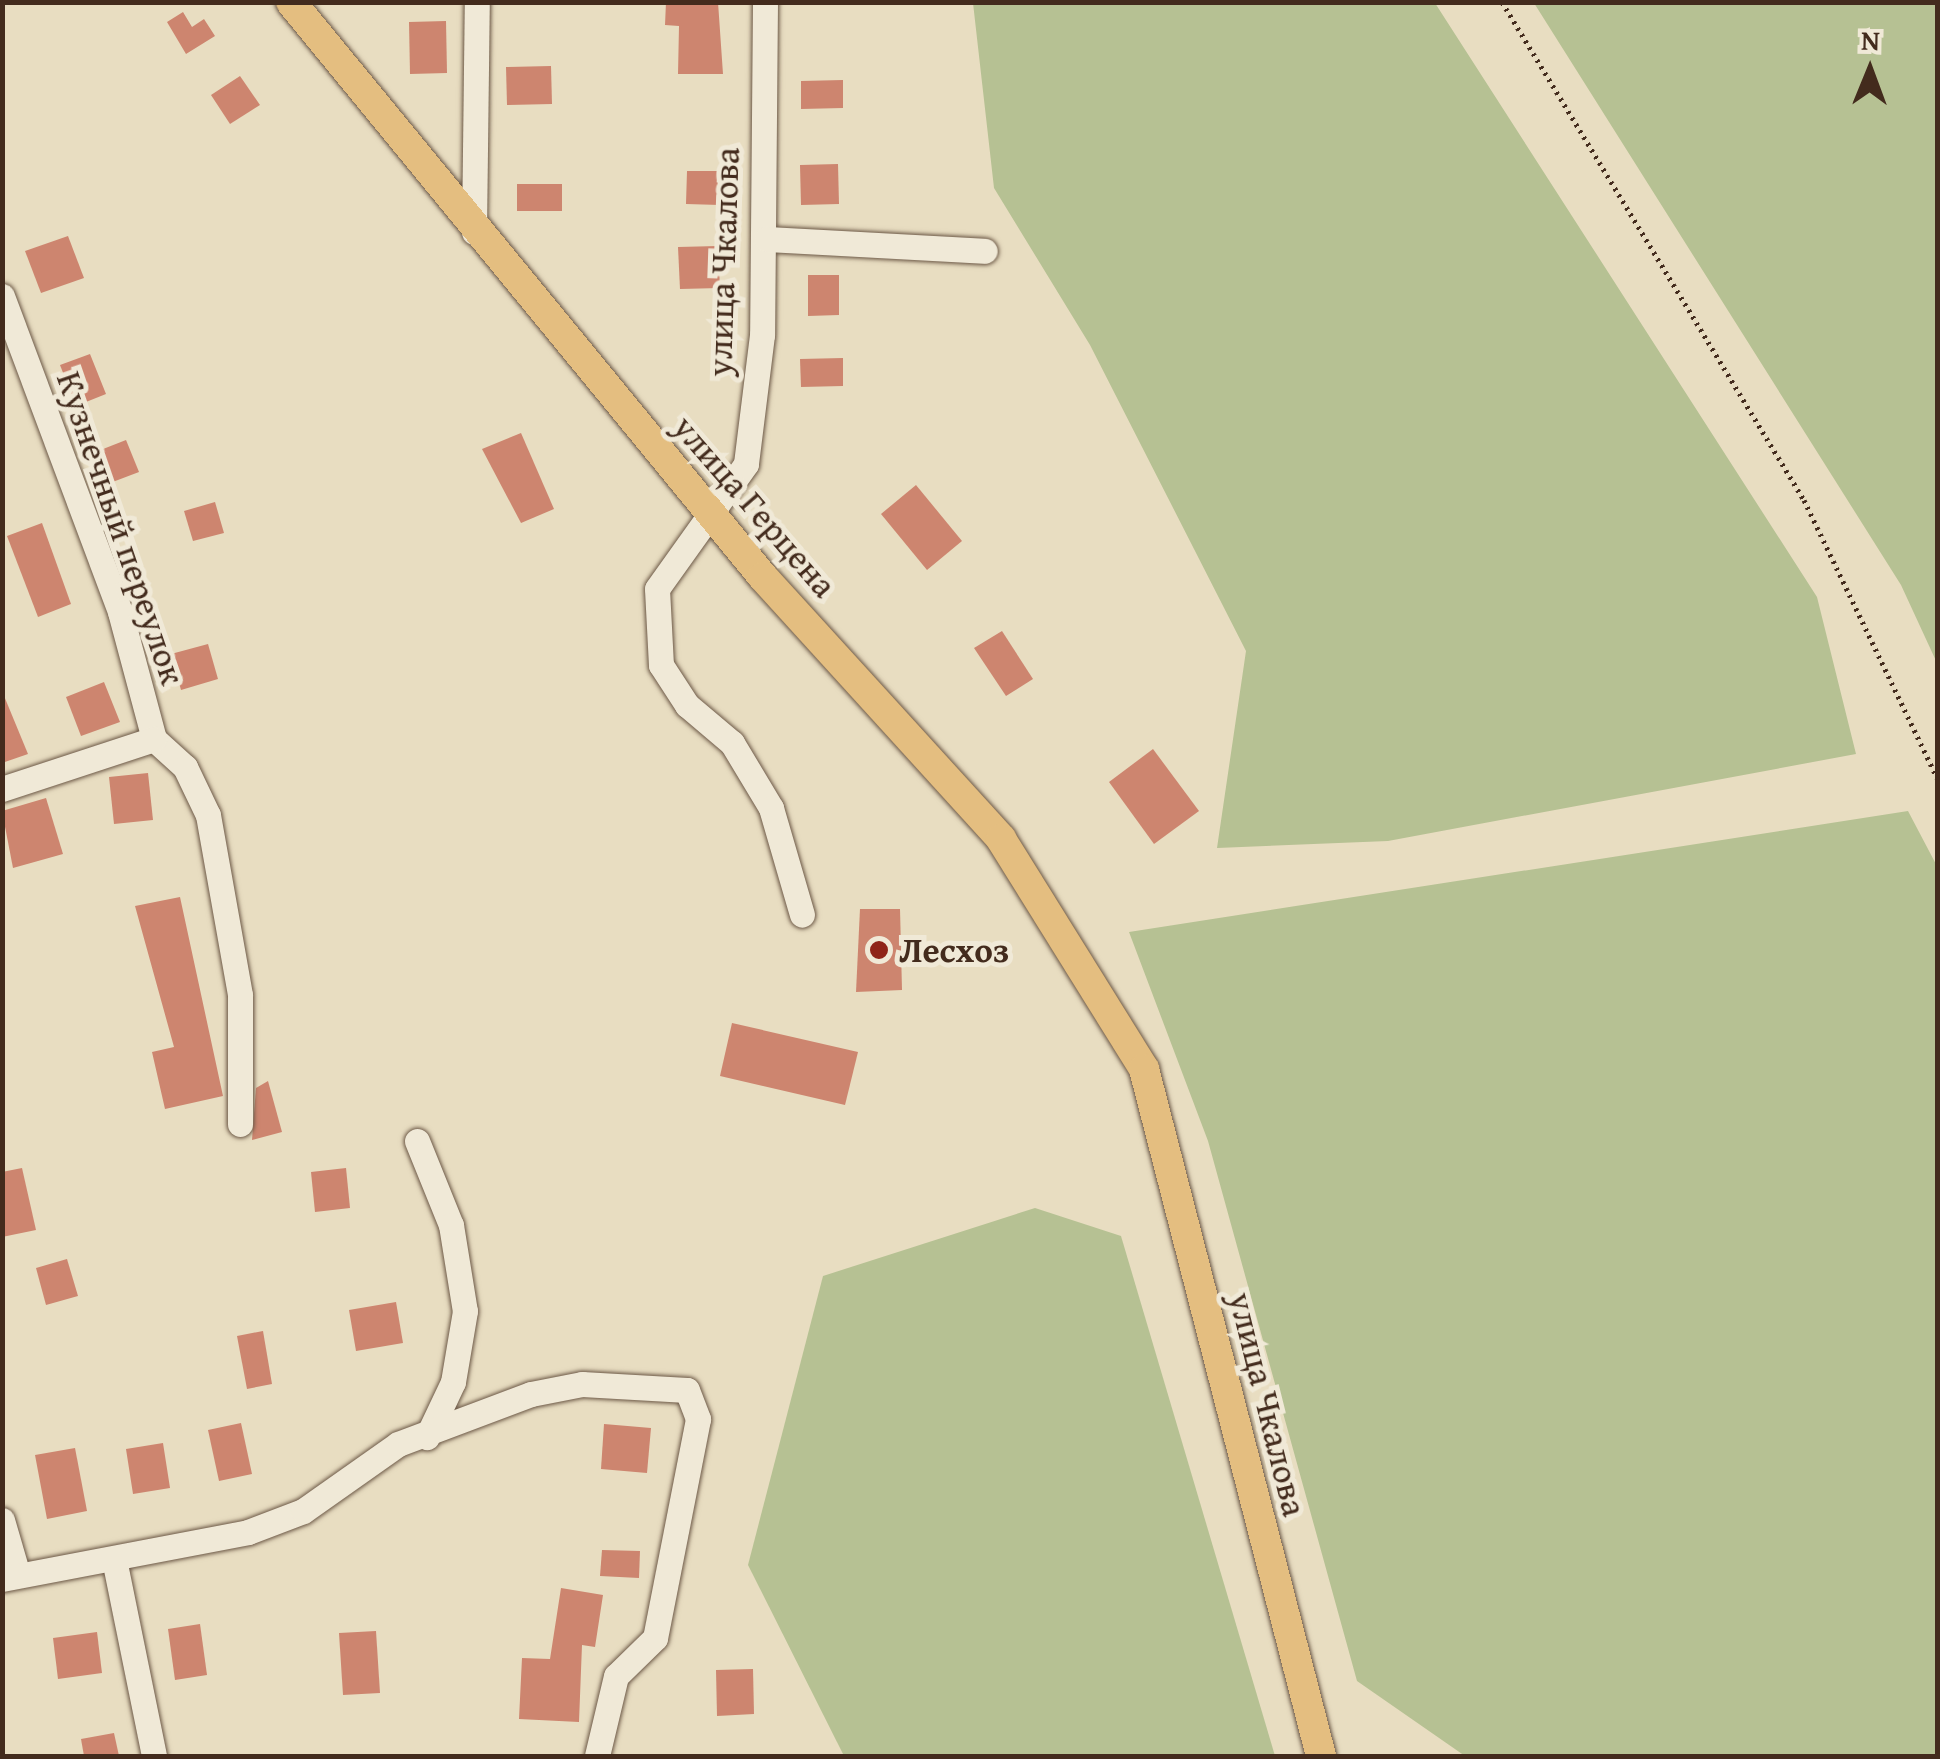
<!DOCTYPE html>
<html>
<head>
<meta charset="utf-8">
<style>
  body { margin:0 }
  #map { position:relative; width:1940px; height:1759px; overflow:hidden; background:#e8ddc1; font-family:"Gentium Book Plus",serif }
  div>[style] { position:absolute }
  .green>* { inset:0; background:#b6c193 }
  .building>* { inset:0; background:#cd856f }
  .path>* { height:5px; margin-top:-2.5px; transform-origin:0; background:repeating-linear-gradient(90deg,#432b1d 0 2.5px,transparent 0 7.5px) }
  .roads { filter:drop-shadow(0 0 2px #6c5846) drop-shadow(0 0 2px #6c5846) }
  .minor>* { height:25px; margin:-12.5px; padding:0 12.5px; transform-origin:12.5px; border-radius:12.5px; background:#f0e9d7 }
  .major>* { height:30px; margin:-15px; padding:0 15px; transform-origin:15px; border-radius:15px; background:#e4be80 }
  .dots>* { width:28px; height:28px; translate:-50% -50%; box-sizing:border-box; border:5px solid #f0e9d7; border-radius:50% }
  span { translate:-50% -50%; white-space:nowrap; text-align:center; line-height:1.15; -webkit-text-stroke:10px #f0e9d7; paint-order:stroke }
  .street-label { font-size:35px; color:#432b1d }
  .poi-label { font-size:35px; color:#432b1d; font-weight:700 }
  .left { translate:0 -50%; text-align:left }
  .frame { position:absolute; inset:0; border:5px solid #432b1d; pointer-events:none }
  .north { position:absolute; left:1820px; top:20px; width:100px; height:100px; -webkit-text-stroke:8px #f0e9d7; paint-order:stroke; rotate:1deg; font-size:28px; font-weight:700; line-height:40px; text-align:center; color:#432b1d }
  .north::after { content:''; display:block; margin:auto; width:35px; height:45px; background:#432b1d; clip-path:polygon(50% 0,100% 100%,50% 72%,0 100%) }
</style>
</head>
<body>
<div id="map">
  <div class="green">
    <div style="clip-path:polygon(973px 3px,1435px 3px,1817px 597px,1856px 754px,1388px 841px,1217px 848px,1246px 651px,1090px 345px,994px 188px)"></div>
    <div style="clip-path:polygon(1534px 3px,1937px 3px,1937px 663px,1901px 585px)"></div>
    <div style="clip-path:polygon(1908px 811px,1938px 868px,1937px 1756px,1465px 1756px,1357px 1681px,1208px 1141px,1129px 932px)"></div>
    <div style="clip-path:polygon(1035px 1208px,1121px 1236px,1275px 1756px,844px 1756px,748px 1565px,823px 1276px)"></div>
  </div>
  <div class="building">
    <div style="clip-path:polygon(666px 2px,718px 2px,723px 74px,678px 74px,679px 26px,665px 25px)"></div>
    <div style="clip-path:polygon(183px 12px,192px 27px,204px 19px,215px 36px,186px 54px,167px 22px)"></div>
    <div style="clip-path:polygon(446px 21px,447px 73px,410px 74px,409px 22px)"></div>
    <div style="clip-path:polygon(551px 66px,552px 104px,507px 105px,506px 67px)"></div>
    <div style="clip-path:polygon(240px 76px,260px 105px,230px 124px,211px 95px)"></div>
    <div style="clip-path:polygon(843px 80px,843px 108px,801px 109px,801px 81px)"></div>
    <div style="clip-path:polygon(838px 164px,839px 204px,801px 205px,800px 165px)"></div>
    <div style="clip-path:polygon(687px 171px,721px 171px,720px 205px,686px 204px)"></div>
    <div style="clip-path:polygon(517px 184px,562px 184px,562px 211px,517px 211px)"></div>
    <div style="clip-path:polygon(68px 236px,84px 278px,41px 293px,25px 251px)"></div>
    <div style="clip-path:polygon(718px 246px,720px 288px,680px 289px,678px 247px)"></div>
    <div style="clip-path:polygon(808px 275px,839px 275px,839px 315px,808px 316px)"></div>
    <div style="clip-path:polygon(90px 354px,106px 394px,76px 406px,60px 365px)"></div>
    <div style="clip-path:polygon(843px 358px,843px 386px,801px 387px,800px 359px)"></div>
    <div style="clip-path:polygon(521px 433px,554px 509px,521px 523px,482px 449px)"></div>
    <div style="clip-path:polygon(126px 440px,139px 472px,110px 483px,98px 451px)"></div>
    <div style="clip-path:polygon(916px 485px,962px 541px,927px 570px,881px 514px)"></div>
    <div style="clip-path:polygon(215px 502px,224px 533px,193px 541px,184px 511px)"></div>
    <div style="clip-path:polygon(42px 523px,71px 604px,38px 617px,7px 536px)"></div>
    <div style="clip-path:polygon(1002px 631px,1033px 679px,1006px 696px,974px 648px)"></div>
    <div style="clip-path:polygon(208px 644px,218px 679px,181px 690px,171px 654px)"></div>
    <div style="clip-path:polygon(104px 682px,120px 722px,81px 736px,66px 697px)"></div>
    <div style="clip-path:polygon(2px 691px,28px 754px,2px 763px)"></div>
    <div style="clip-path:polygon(1153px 749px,1199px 811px,1154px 844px,1109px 782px)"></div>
    <div style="clip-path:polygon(148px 773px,153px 820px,114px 824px,109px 777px)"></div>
    <div style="clip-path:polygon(46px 798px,63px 854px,13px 868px,2px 811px)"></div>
    <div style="clip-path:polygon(180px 897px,223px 1096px,165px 1109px,152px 1052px,174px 1047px,135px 906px)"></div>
    <div style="clip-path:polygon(860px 909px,900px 909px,902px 990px,856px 992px)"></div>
    <div style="clip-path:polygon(732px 1023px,858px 1052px,845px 1105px,720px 1076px)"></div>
    <div style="clip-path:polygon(268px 1081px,282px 1132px,252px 1140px,256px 1088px)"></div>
    <div style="clip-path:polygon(22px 1168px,36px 1230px,2px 1237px,2px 1172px)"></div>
    <div style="clip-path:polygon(346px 1168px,350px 1208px,315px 1212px,311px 1172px)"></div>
    <div style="clip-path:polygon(67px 1259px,78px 1296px,46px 1305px,36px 1268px)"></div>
    <div style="clip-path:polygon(396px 1302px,403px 1343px,356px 1351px,349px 1310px)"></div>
    <div style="clip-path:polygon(263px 1331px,272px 1384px,247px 1389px,237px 1336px)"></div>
    <div style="clip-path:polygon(241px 1423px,252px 1474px,219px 1481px,208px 1430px)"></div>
    <div style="clip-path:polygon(604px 1424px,651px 1428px,647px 1473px,601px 1469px)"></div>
    <div style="clip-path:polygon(163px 1443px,170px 1488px,133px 1494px,126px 1449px)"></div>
    <div style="clip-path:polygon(75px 1448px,87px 1511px,47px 1519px,35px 1455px)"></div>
    <div style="clip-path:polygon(602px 1550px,640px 1551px,639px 1578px,600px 1576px)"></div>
    <div style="clip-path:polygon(561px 1588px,603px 1595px,595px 1647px,582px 1645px,579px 1722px,519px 1719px,522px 1658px,550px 1659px)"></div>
    <div style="clip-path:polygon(200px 1624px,207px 1675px,175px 1680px,168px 1629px)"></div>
    <div style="clip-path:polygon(376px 1631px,380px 1693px,343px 1695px,339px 1633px)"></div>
    <div style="clip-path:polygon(97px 1632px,102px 1673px,58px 1679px,53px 1638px)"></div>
    <div style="clip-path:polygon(753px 1669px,754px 1714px,717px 1716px,716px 1670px)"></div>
    <div style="clip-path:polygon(114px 1733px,119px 1756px,84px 1756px,81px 1739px)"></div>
  </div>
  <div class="path">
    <div style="left:1502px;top:2px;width:582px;rotate:58.77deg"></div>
    <div style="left:1804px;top:500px;width:310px;rotate:64.4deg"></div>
  </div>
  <div class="roads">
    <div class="minor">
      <div style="left:765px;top:2px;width:333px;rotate:90.5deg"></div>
      <div style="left:762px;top:335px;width:130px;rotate:97.1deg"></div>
      <div style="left:746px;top:464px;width:153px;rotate:125.5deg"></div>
      <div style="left:657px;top:589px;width:76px;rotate:87deg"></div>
      <div style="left:661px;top:665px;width:48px;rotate:57deg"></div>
      <div style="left:687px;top:705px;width:59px;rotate:40.2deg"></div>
      <div style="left:732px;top:743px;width:76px;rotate:59deg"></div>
      <div style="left:771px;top:808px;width:111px;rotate:73.8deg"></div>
      <div style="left:474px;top:232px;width:230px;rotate:-89.3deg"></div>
      <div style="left:766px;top:239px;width:219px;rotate:3.1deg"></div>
      <div style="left:2px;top:296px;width:337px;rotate:69.5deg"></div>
      <div style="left:120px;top:612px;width:131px;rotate:75deg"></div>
      <div style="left:154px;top:739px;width:42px;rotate:42.1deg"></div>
      <div style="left:185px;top:767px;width:53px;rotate:64.4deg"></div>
      <div style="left:208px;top:815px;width:183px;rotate:79.9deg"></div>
      <div style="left:240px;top:995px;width:129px;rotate:90deg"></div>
      <div style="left:2px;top:789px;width:160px;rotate:-18.2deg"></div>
      <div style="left:417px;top:1141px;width:91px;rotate:68deg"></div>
      <div style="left:451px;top:1225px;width:87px;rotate:80.8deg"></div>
      <div style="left:465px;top:1311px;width:72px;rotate:99.6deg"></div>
      <div style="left:453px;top:1382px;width:61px;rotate:115.3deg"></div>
      <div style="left:2px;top:1520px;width:57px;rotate:73.8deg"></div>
      <div style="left:114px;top:1559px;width:201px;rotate:78.5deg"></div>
      <div style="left:2px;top:1579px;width:250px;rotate:-10.8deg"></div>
      <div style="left:248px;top:1532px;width:59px;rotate:-20.9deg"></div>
      <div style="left:303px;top:1511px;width:116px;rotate:-35.2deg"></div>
      <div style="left:398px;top:1444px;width:142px;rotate:-20.6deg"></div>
      <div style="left:531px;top:1394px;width:52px;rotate:-11.1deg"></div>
      <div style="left:582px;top:1384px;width:105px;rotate:3.3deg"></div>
      <div style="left:687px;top:1390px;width:31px;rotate:69deg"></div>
      <div style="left:698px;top:1419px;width:223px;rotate:101.1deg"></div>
      <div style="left:655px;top:1638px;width:54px;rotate:135.7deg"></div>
      <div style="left:616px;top:1676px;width:82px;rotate:103.4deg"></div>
    </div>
    <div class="major">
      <div style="left:291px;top:2px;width:744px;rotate:50.62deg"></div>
      <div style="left:763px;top:577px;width:354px;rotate:47.7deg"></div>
      <div style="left:1001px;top:839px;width:271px;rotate:58.1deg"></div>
      <div style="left:1144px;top:1069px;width:709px;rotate:75.55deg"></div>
    </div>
  </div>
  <div class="dots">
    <div style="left:879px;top:950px;background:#8f2418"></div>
  </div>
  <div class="street-label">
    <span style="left:723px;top:262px;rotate:-88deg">улица Чкалова</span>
    <span style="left:755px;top:506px;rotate:49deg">улица Герцена</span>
    <span style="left:121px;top:528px;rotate:71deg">Кузнечный переулок</span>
    <span style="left:1268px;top:1404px;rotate:76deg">улица Чкалова</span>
  </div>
  <div class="poi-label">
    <span class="left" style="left:899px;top:950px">Лесхоз</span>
  </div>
  <div class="frame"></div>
  <div class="north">N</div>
</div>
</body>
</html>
